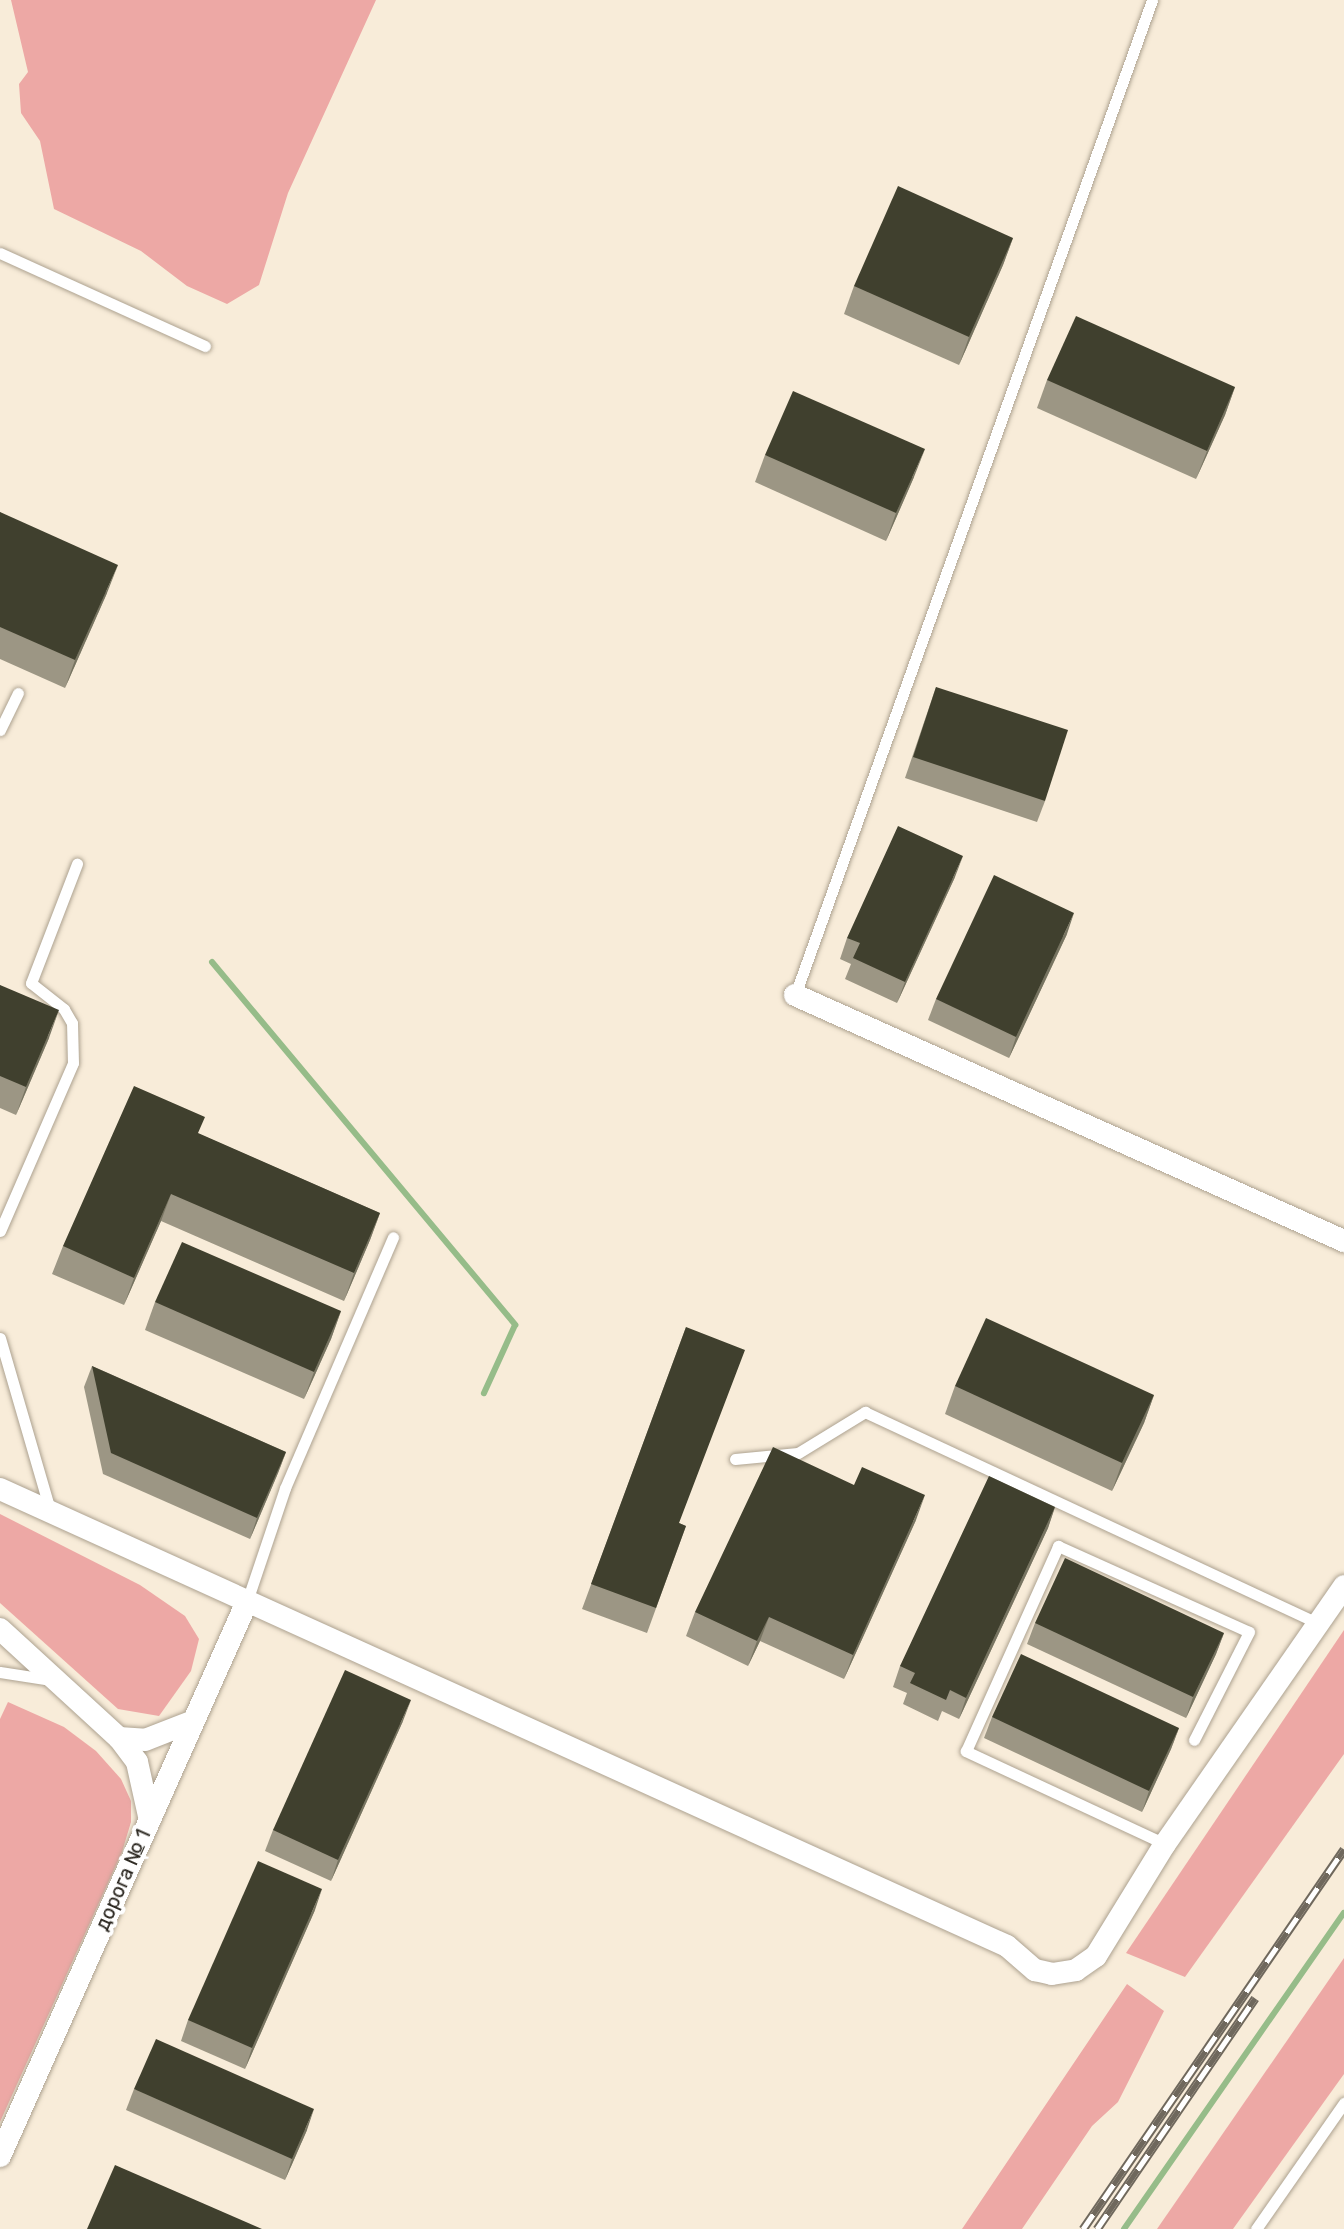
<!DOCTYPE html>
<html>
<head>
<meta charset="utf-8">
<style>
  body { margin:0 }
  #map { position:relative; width:1344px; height:2229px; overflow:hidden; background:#f8ecd9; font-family:Rubik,sans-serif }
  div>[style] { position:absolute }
  .forest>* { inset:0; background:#eda8a5 }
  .stream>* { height:6px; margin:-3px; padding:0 3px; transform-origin:3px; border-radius:3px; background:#96bc89 }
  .roads { filter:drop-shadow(0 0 2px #ada290) drop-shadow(0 0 2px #ada290) }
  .lane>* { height:11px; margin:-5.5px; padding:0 5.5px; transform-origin:5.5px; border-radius:5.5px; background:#fff }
  .street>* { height:22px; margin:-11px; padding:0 11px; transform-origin:11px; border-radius:11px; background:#fff }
  .rail>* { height:9px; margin-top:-4.5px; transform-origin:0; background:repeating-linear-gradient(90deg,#fff 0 18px,#6f685d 0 36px); box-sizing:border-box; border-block:2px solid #6f685d }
  .wall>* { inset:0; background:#9c9684 }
  .shaded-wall>* { inset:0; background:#777461 }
  .building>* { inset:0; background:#40402e }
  span { translate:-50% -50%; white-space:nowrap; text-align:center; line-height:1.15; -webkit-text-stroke:8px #fff; paint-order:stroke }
  .street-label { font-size:20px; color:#29251e }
</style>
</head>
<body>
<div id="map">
  <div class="forest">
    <div style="clip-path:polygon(11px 0,376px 0,288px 193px,259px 285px,227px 304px,187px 286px,141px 251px,54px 209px,40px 141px,21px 113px,19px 84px,28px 72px)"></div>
    <div style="clip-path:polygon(0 1514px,140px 1585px,185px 1616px,199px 1639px,191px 1671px,159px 1716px,118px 1709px,0 1603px)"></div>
    <div style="clip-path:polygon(1344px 1630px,1344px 1754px,1185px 1977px,1126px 1953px)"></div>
    <div style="clip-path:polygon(8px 1702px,64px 1727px,96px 1751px,121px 1779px,131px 1801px,131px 1822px,122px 1852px,0 2122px,0 1719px)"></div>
    <div style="clip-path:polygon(1344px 1958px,1344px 2074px,1233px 2229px,1157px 2229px)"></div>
    <div style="clip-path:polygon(1127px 1984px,1164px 2011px,1118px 2102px,1092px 2126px,1022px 2229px,962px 2229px)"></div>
  </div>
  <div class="stream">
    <div style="left:212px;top:962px;width:473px;rotate:50.1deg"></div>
    <div style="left:515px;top:1325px;width:75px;rotate:114.5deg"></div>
    <div style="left:1124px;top:2229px;width:385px;rotate:-55.2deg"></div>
  </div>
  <div class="roads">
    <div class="lane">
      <div style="left:0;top:253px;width:225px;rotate:24.4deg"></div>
      <div style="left:0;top:730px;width:41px;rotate:-64.1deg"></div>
      <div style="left:795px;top:995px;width:1057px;rotate:-70.26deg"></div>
      <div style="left:0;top:1231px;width:183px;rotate:-66.5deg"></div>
      <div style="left:73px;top:1063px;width:40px;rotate:-91.4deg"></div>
      <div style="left:72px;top:1023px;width:16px;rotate:-120deg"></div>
      <div style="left:64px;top:1009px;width:42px;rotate:-141.8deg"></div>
      <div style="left:31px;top:983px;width:128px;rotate:-68.9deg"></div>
      <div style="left:0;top:1338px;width:179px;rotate:73.8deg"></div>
      <div style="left:735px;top:1459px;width:63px;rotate:-5.4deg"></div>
      <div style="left:798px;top:1453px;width:79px;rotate:-31.5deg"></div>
      <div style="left:865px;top:1412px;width:497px;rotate:25deg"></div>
      <div style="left:246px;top:1604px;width:122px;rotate:-71.4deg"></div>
      <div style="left:285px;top:1488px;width:273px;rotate:-66.7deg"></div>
      <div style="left:0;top:1672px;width:52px;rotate:8.9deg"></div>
      <div style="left:1165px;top:1844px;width:220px;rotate:-155deg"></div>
      <div style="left:966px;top:1751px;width:225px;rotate:-65.8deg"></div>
      <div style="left:1058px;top:1546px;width:209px;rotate:24.2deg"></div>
      <div style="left:1249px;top:1632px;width:121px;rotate:117deg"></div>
      <div style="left:1256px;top:2229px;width:154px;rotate:-55.1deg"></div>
    </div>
    <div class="street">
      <div style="left:795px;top:995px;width:602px;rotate:24.14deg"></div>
      <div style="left:0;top:1489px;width:1106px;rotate:24.41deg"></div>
      <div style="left:1007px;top:1946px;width:37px;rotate:41deg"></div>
      <div style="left:1035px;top:1970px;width:17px;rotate:13deg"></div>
      <div style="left:1052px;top:1974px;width:24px;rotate:-9deg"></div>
      <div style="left:1076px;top:1970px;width:24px;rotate:-35deg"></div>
      <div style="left:1096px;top:1956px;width:132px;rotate:-58.4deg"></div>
      <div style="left:1165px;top:1844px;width:314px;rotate:-55.2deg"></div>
      <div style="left:0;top:1629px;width:161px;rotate:42.5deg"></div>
      <div style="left:119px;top:1738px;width:30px;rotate:53deg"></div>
      <div style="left:137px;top:1762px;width:55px;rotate:77.5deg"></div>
      <div style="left:119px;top:1738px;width:26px;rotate:4deg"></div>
      <div style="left:145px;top:1740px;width:49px;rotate:-21.4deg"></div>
      <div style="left:0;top:2156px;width:604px;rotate:-65.98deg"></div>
    </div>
  </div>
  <div class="rail">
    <div style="left:1083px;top:2229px;width:461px;rotate:-55.5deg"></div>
    <div style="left:1097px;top:2229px;width:280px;rotate:-55.6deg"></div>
  </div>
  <div class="wall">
    <div style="clip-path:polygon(1013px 238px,1003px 265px,959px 365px,844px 314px,854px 286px)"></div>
    <div style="clip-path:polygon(1047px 380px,1235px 387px,1225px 415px,1196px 479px,1037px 408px)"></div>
    <div style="clip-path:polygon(765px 455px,914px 477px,886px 541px,755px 482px)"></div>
    <div style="clip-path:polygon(0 512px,107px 593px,65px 688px,0 659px)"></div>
    <div style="clip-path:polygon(936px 687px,1045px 801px,1037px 822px,905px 778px)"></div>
    <div style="clip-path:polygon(955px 877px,897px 1003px,845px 979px,851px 964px,840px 959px,847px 938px)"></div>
    <div style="clip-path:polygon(1067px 934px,1009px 1058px,928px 1020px,936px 999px)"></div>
    <div style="clip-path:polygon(0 985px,49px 1038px,16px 1115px,0 1108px)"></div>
    <div style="clip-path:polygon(199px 1134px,380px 1213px,370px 1240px,344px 1301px,161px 1221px,124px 1305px,52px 1274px,63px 1246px)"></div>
    <div style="clip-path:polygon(155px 1302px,341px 1311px,331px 1339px,304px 1399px,145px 1330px)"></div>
    <div style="clip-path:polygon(686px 1327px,679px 1523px,686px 1526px,647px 1633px,582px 1609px)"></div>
    <div style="clip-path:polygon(92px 1366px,286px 1452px,278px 1473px,250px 1539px,103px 1474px,84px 1387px)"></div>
    <div style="clip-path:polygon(955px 1386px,1154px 1395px,1144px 1423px,1112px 1491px,945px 1414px)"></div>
    <div style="clip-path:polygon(1055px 1507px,1048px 1528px,959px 1719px,942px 1711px,938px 1721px,903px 1704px,907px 1693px,893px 1687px,900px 1666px)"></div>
    <div style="clip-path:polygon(916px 1520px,844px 1679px,760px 1641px,748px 1666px,686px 1636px,695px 1612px)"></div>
    <div style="clip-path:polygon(1035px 1623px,1224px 1633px,1216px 1654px,1186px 1718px,1027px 1644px)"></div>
    <div style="clip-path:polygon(992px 1717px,1179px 1728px,1171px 1749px,1142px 1812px,984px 1738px)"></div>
    <div style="clip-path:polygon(403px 1721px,331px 1881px,265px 1851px,273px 1830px)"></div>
    <div style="clip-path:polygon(315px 1910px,245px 2069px,181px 2041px,188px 2020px)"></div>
    <div style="clip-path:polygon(134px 2089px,307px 2130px,285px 2180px,126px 2110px)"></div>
  </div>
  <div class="shaded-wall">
    <div style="clip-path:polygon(1013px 238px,1003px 265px,959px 365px,969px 337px)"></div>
    <div style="clip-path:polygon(1235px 387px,1225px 415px,1196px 479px,1207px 451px)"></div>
    <div style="clip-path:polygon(925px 449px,914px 477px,886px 541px,896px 513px)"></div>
    <div style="clip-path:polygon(118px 565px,107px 593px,65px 688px,75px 660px)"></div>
    <div style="clip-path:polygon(963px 856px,955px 877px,897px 1003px,905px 982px)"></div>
    <div style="clip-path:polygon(1074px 913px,1067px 934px,1009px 1058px,1016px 1037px)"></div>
    <div style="clip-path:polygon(59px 1010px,49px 1038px,16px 1115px,26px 1087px)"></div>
    <div style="clip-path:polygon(171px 1194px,161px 1221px,124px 1305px,134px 1278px)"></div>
    <div style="clip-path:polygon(380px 1213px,370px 1240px,344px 1301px,354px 1273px)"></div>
    <div style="clip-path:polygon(341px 1311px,331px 1339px,304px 1399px,314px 1372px)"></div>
    <div style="clip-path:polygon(1154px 1395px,1144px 1423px,1112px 1491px,1122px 1463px)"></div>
    <div style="clip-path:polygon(286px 1452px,278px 1473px,250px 1539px,257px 1518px)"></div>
    <div style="clip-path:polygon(925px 1495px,916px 1520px,844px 1679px,853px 1655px)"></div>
    <div style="clip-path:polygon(1055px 1507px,1048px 1528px,959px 1719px,966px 1698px)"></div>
    <div style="clip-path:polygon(769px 1617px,760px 1641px,748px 1666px,757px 1641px)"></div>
    <div style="clip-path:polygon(1224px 1633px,1216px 1654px,1186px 1718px,1193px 1697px)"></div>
    <div style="clip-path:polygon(411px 1700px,403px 1721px,331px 1881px,338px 1860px)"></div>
    <div style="clip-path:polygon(1179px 1728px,1171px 1749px,1142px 1812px,1149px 1791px)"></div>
    <div style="clip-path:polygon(322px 1889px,315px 1910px,245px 2069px,252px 2048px)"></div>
    <div style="clip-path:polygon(314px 2109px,307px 2130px,285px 2180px,292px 2159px)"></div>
  </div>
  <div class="building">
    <div style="clip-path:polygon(898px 186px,1013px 238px,969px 337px,854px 286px)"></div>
    <div style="clip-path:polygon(1076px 316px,1235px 387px,1207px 451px,1047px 380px)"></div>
    <div style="clip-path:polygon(793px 391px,925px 449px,896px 513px,765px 455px)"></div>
    <div style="clip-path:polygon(0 512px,118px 565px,75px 660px,0 627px)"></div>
    <div style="clip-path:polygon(936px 687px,1068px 730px,1045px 801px,913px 757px)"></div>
    <div style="clip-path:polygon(898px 826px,963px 856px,905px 982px,853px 958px,860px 943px,847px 938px)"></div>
    <div style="clip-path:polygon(994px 875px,1074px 913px,1016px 1037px,936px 999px)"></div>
    <div style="clip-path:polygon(0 985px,59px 1010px,26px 1087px,0 1076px)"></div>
    <div style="clip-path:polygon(134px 1086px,205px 1117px,198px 1133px,380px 1213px,354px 1273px,171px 1194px,134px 1278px,63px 1246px)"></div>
    <div style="clip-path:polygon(182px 1242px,341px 1311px,314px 1372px,155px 1302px)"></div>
    <div style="clip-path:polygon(986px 1318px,1154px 1395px,1122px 1463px,955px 1386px)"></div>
    <div style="clip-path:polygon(686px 1327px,745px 1350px,679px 1523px,686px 1526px,656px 1608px,591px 1584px)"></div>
    <div style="clip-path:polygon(92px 1366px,286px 1452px,257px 1518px,111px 1453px)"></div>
    <div style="clip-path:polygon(773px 1447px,854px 1485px,862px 1467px,925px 1495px,853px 1655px,769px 1617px,757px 1641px,695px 1612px)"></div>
    <div style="clip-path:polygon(989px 1476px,1055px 1507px,966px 1698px,950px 1690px,946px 1700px,910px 1683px,915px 1673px,900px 1666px)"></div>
    <div style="clip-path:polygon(1065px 1558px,1224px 1633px,1193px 1697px,1035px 1623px)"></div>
    <div style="clip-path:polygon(1021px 1654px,1179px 1728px,1149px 1791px,992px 1717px)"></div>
    <div style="clip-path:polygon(345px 1670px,411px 1700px,338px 1860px,273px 1830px)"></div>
    <div style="clip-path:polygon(258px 1861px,322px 1889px,252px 2048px,188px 2020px)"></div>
    <div style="clip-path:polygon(156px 2039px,314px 2109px,292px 2159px,134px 2089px)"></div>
    <div style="clip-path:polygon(115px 2165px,262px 2229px,87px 2229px)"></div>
  </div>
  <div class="street-label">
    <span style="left:123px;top:1880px;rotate:-66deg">дорога № 1</span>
  </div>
</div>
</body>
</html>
